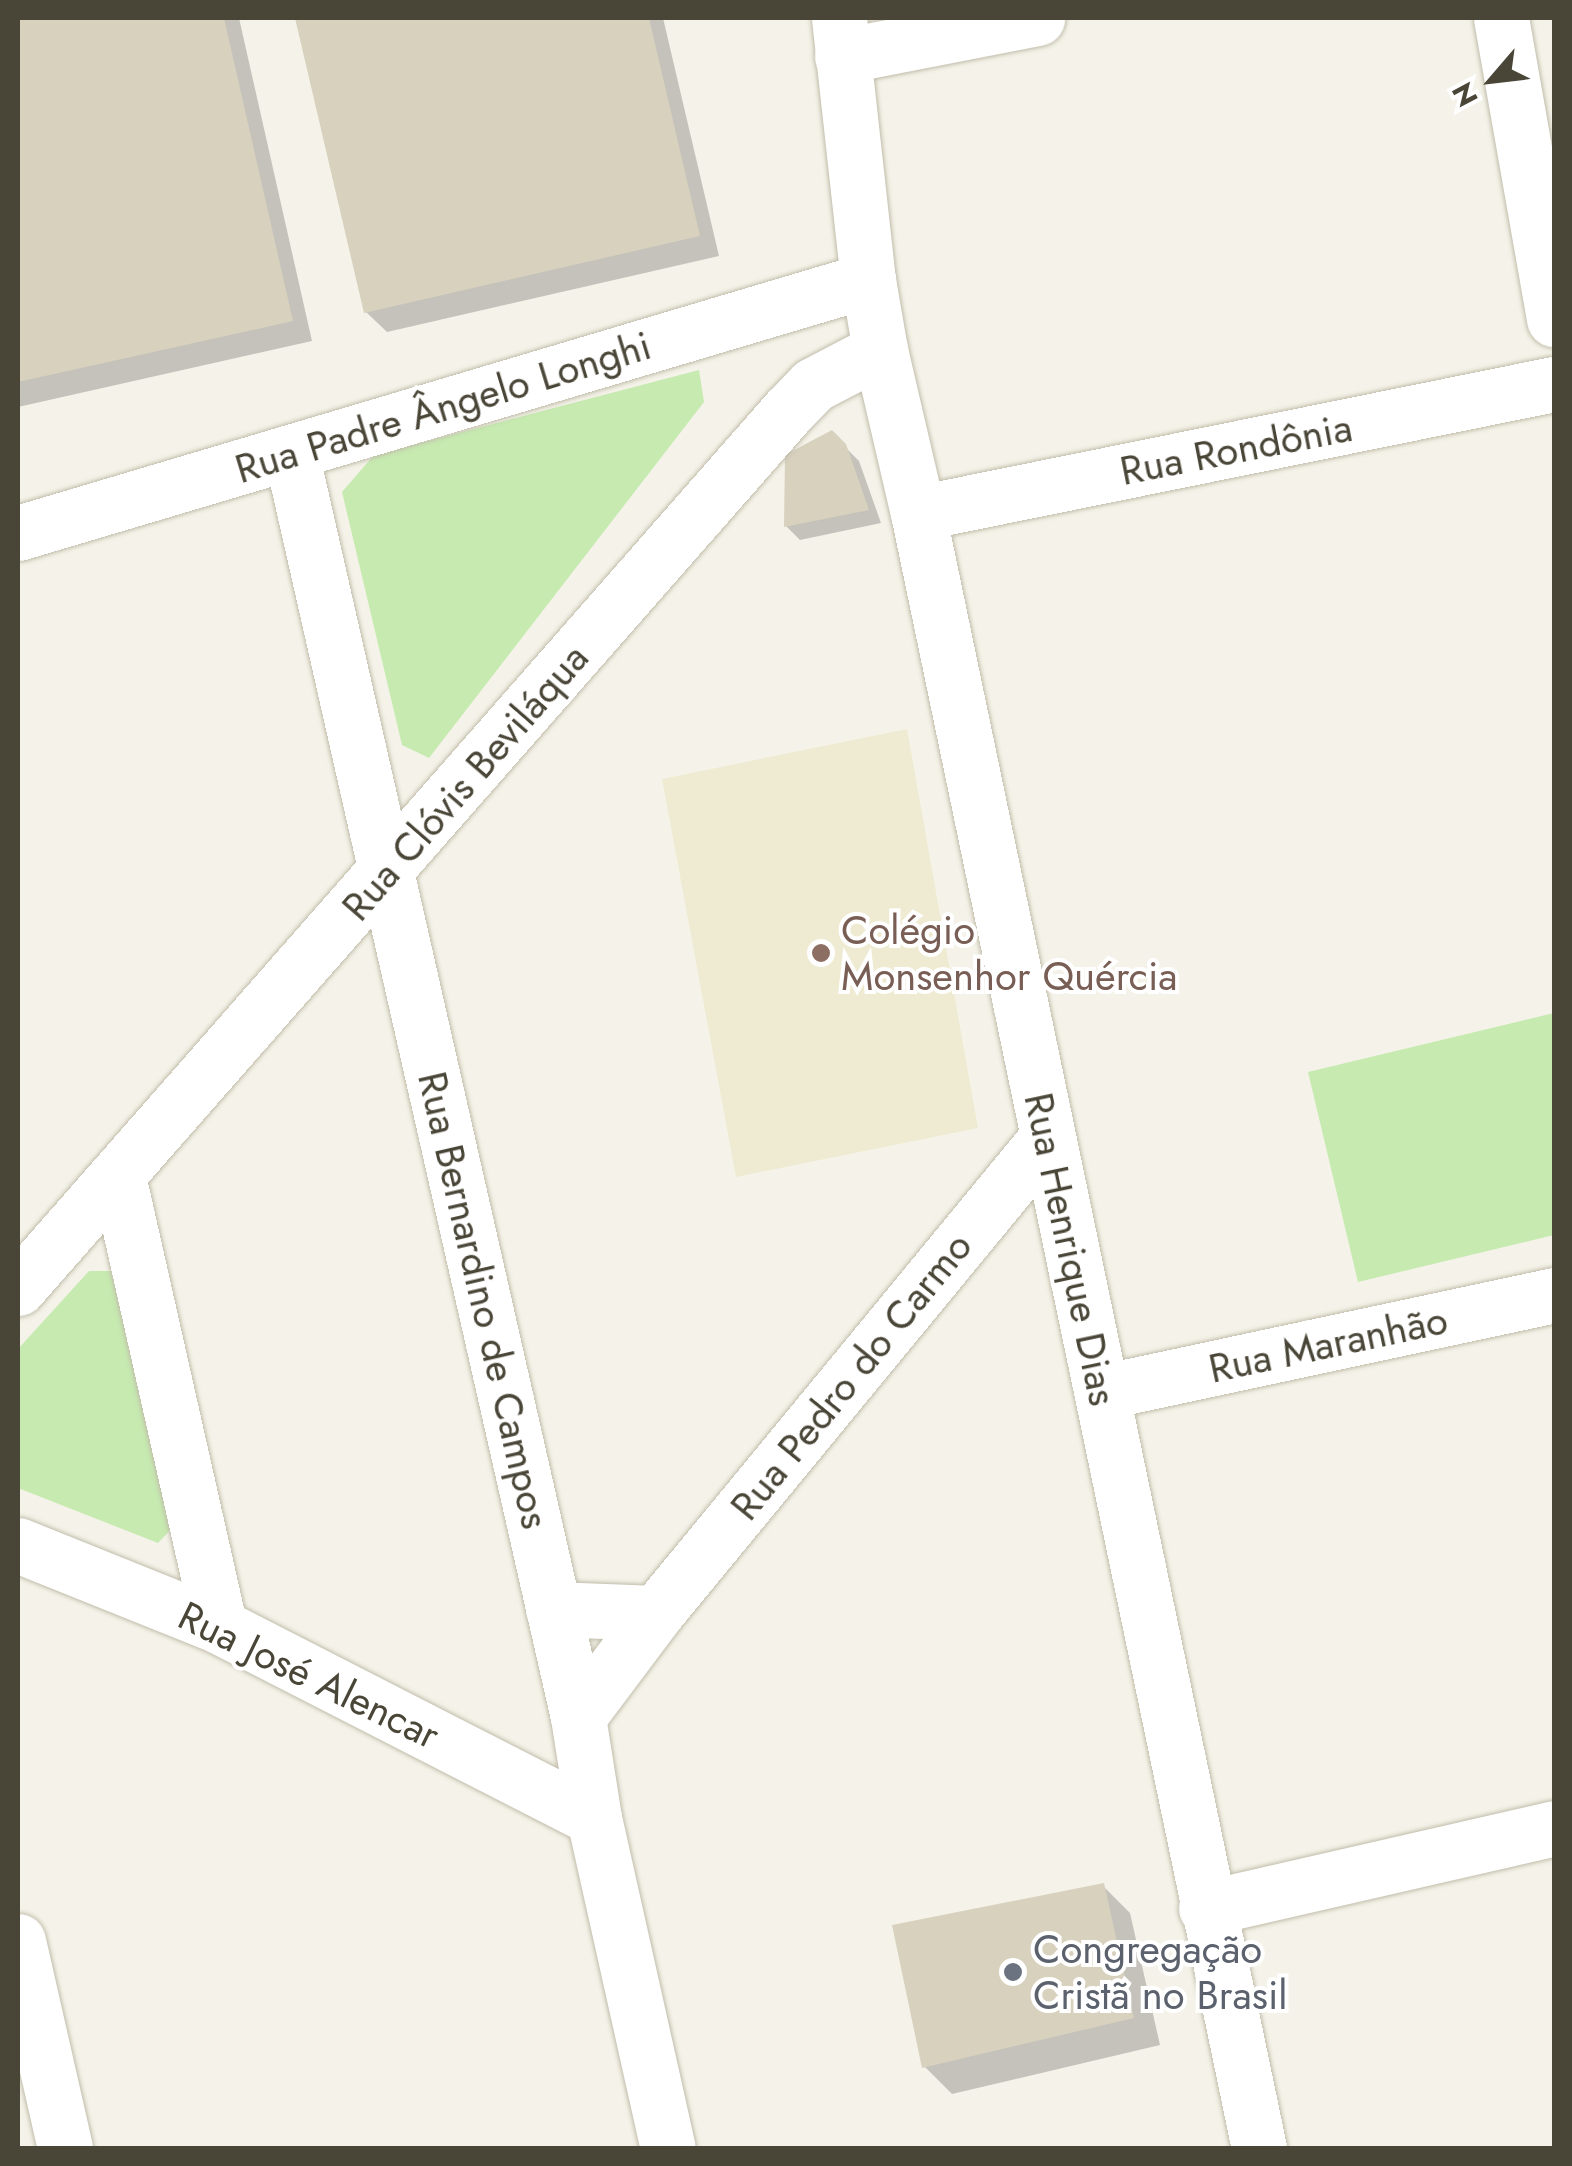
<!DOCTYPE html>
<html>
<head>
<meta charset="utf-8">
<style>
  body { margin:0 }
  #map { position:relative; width:1572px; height:2166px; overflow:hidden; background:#f5f3e9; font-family:Jost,sans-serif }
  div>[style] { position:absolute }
  .education>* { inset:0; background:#eeebd2 }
  .green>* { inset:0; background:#c6eab0 }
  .shadow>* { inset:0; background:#0003 }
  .building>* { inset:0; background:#d7d1be }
  .roads { filter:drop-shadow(0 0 2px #c1bdab) drop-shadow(0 0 2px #c1bdab) }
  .minor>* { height:55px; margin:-27.5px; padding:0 27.5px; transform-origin:27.5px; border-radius:27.5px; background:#fff }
  .dots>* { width:28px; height:28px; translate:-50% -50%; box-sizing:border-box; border:5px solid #fff; border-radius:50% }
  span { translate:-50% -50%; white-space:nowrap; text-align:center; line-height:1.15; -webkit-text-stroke:8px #fff; paint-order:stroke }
  .street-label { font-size:40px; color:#494537 }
  .education-label { font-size:40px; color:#785e54 }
  .left { translate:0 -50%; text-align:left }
  .worship-label { font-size:40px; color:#5b616d }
  .frame { position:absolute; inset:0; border:20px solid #494537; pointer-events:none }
  .north { position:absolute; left:1442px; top:30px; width:100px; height:100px; -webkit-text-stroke:8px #fff; paint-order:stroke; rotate:242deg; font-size:28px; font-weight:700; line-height:40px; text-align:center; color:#494537 }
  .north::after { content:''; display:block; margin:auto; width:35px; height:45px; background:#494537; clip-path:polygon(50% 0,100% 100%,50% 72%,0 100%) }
</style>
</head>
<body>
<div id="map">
  <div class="education">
    <div style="clip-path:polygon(907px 729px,978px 1128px,736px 1177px,662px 779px)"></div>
  </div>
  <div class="green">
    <div style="clip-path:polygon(699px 370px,704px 402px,429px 758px,402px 745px,342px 492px,374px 455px)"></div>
    <div style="clip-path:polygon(1554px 1013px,1554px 1235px,1358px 1282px,1308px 1072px)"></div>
    <div style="clip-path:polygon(89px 1271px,111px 1271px,175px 1525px,158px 1543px,18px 1488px,18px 1349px)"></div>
  </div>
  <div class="shadow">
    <div style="clip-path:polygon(18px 18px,239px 18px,312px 341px,18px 407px)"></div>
    <div style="clip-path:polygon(298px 18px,663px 18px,719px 256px,387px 332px,366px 312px)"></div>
    <div style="clip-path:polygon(831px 433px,859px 461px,881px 523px,800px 540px,786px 526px)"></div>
    <div style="clip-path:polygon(1103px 1886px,1130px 1913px,1160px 2045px,952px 2094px,925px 2067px)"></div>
  </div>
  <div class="building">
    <div style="clip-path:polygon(18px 18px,224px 18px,293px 321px,18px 382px)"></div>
    <div style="clip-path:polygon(295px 18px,649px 18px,700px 236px,364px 313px)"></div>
    <div style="clip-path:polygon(832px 430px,846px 444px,869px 510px,784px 527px,785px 455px)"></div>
    <div style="clip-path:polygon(1104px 1883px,1134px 2018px,922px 2068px,892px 1925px)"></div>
  </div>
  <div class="roads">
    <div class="minor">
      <div style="left:839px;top:18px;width:264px;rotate:83.7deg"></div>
      <div style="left:868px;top:280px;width:71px;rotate:80.3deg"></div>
      <div style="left:880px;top:350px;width:167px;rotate:76.9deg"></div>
      <div style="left:918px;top:513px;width:1670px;rotate:78.22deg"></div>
      <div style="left:1501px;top:18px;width:306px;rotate:80deg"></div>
      <div style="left:842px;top:56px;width:199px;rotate:-11deg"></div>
      <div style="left:291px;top:453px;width:1296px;rotate:77.21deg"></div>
      <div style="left:578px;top:1717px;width:102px;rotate:81deg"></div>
      <div style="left:594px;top:1818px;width:338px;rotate:77.4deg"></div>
      <div style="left:918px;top:513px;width:649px;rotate:-11.47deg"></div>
      <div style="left:18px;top:533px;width:887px;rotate:-16.58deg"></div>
      <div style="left:118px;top:1176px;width:461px;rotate:77.3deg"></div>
      <div style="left:18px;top:1288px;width:1167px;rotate:-48.72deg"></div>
      <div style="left:788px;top:411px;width:36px;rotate:-46deg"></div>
      <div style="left:813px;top:385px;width:76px;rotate:-27.6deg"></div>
      <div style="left:1102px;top:1392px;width:462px;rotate:-12.1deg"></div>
      <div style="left:18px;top:1545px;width:217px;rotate:21.9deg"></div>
      <div style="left:219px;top:1626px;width:421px;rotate:27.1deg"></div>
      <div style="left:553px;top:1609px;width:103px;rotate:2.2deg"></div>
      <div style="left:578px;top:1717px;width:130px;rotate:-53.1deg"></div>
      <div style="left:656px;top:1613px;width:615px;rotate:-50.54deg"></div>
      <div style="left:1206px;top:1908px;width:357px;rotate:-12.9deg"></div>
      <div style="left:18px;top:1941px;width:212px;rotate:77.2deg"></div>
    </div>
  </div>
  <div class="dots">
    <div style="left:821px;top:953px;background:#8d6e63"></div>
    <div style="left:1013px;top:1972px;background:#6b7280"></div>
  </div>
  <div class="street-label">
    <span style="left:443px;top:407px;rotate:-17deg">Rua Padre Ângelo Longhi</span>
    <span style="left:1236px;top:449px;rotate:-11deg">Rua Rondônia</span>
    <span style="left:465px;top:782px;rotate:-49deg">Rua Clóvis Beviláqua</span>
    <span style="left:1071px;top:1249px;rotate:78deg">Rua Henrique Dias</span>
    <span style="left:484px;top:1300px;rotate:77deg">Rua Bernardino de Campos</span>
    <span style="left:1328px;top:1344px;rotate:-12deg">Rua Maranhão</span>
    <span style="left:851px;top:1376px;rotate:-51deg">Rua Pedro do Carmo</span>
    <span style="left:309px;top:1675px;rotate:26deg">Rua José Alencar</span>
  </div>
  <div class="education-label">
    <span class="left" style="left:841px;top:953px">Colégio<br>Monsenhor Quércia</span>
  </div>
  <div class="worship-label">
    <span class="left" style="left:1033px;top:1972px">Congregação<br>Cristã no Brasil</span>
  </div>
  <div class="frame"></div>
  <div class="north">N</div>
</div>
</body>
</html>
